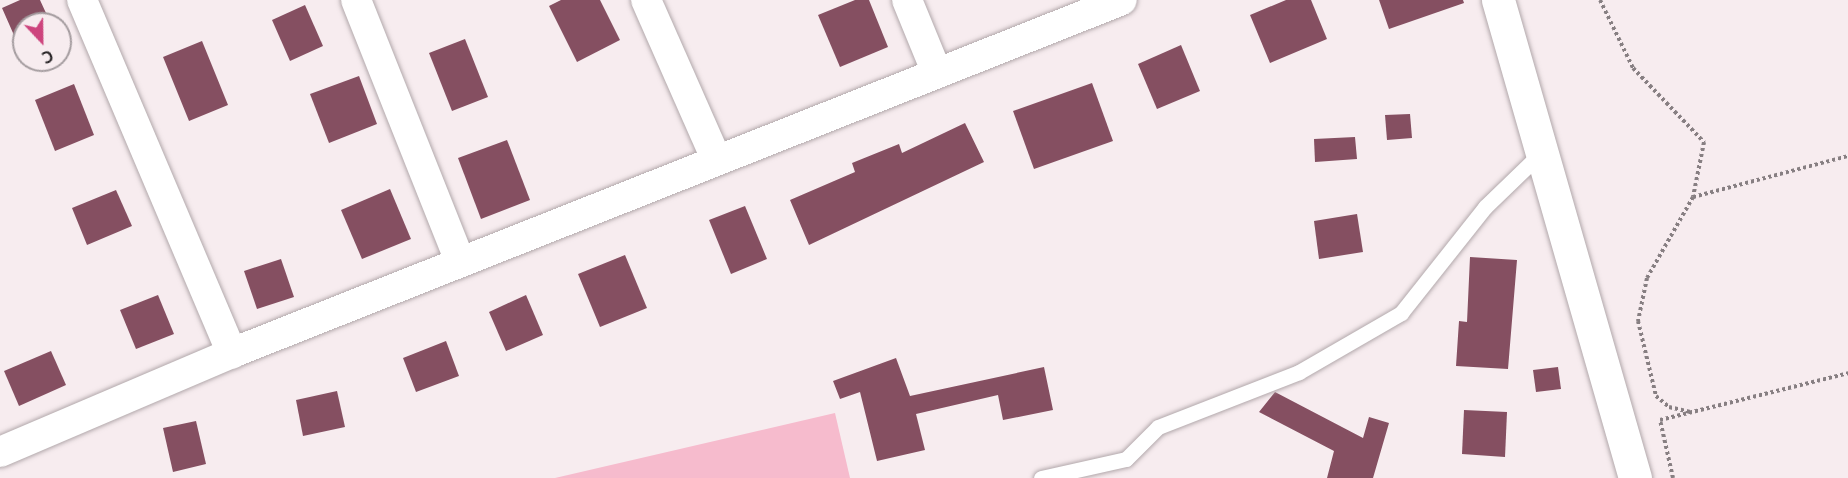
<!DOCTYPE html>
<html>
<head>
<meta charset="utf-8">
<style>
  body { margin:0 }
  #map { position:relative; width:1848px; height:478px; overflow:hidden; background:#f7ecef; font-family:Ubuntu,sans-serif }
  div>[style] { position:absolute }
  .green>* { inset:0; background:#f6bbcd }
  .building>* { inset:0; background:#854f61 }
  .path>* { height:4px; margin-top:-2px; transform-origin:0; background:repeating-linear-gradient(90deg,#877f82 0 3px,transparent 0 6px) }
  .roads { filter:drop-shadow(0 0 2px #b2a8ab) drop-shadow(0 0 2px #b2a8ab) }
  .service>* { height:15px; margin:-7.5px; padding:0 7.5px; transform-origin:7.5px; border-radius:7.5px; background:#fff }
  .minor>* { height:30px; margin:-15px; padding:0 15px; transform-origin:15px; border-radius:15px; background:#fff }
  .tertiary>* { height:33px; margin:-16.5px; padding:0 16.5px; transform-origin:16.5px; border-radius:16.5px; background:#fff }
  span { translate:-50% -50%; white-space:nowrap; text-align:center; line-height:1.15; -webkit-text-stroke:6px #f7ecef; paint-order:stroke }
  .north { position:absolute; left:12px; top:12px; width:60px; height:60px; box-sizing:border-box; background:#f7ecef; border:2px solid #a49c9f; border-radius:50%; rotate:158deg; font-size:16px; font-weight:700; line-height:24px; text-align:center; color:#282426 }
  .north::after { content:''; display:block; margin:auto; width:21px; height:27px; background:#cd447d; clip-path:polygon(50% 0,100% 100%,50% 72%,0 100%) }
</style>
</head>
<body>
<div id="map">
  <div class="green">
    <div style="clip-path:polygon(835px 413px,850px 478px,555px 478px)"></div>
  </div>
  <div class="building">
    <div style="clip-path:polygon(20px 0,40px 0,51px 24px,24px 24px,24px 58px,2px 8px)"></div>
    <div style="clip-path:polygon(561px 0,600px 0,620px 40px,577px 62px,549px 6px)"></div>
    <div style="clip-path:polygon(855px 0,869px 0,888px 47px,840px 67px,818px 15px)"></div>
    <div style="clip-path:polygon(1286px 0,1311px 0,1327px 39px,1270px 63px,1250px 15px)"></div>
    <div style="clip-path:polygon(1379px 0,1463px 0,1464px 3px,1389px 29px)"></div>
    <div style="clip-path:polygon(305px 5px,323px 46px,290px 61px,272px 20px)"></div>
    <div style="clip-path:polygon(465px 39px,488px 97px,452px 111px,429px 53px)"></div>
    <div style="clip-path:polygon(202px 41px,228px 105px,189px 121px,163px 57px)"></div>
    <div style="clip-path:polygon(1181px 45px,1200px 91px,1157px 109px,1138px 64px)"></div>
    <div style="clip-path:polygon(359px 76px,377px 124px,329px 143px,310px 94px)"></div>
    <div style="clip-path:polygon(1092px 83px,1113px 141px,1034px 169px,1013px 111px)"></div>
    <div style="clip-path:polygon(74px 84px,94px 135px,55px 151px,35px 100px)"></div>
    <div style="clip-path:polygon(1410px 114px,1412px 138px,1387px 140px,1385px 115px)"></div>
    <div style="clip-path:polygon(965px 123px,984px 162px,809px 245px,790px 200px,855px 172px,852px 163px,899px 144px,902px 153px)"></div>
    <div style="clip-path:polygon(1355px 137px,1357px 159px,1315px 162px,1314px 139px)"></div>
    <div style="clip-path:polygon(507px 140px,530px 200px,481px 219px,458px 158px)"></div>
    <div style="clip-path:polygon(390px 189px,411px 239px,362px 259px,341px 210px)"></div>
    <div style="clip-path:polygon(116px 190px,132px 226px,87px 245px,72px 208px)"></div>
    <div style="clip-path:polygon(745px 206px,767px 259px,731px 274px,709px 220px)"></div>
    <div style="clip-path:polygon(1357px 214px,1363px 252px,1319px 259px,1314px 221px)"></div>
    <div style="clip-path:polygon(625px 255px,647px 308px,600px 327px,578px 274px)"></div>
    <div style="clip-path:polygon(1470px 257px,1517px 260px,1508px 369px,1456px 366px,1459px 321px,1467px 322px)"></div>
    <div style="clip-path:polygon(281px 259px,294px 297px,257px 309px,244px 271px)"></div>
    <div style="clip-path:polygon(158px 295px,174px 334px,136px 349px,120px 310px)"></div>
    <div style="clip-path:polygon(526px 295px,543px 335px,506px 351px,489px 312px)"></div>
    <div style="clip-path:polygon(446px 341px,459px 376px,416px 392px,403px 358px)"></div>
    <div style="clip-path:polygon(51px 351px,66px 385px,19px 406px,4px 371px)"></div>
    <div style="clip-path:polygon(896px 358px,910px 396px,1044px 367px,1053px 410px,1003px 420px,998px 395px,916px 414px,925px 450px,877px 461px,860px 392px,840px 399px,833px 381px)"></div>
    <div style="clip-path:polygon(1558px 367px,1561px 389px,1536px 392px,1533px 370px)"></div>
    <div style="clip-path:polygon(337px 391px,345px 427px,303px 436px,296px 400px)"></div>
    <div style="clip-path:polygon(1275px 392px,1363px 438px,1369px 417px,1389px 423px,1373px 478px,1327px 478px,1334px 451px,1259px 412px)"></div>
    <div style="clip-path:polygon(1464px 410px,1507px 412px,1505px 457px,1462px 454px)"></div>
    <div style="clip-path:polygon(196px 421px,206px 464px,173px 472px,163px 428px)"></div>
  </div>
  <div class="path">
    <div style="left:1600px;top:0;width:76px;rotate:64.1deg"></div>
    <div style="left:1633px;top:68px;width:103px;rotate:46.2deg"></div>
    <div style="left:1704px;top:142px;width:56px;rotate:101.3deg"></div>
    <div style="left:1693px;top:197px;width:93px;rotate:119.6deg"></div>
    <div style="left:1647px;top:278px;width:44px;rotate:101.8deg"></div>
    <div style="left:1638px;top:321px;width:77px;rotate:76.5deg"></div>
    <div style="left:1656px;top:396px;width:17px;rotate:40deg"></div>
    <div style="left:1669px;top:407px;width:22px;rotate:13deg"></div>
    <div style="left:1693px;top:197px;width:160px;rotate:-14.8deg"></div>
    <div style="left:1673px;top:478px;width:59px;rotate:-102.6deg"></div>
    <div style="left:1660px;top:420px;width:194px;rotate:-14deg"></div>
  </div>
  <div class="roads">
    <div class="service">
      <div style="left:1041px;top:478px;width:87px;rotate:-12.6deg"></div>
      <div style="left:1126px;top:459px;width:45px;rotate:-45deg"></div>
      <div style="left:1158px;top:427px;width:151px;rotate:-21.3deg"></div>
      <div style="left:1299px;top:372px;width:118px;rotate:-30deg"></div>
      <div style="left:1401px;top:313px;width:135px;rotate:-51.6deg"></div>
      <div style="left:1485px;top:207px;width:81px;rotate:-44deg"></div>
    </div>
    <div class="minor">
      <div style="left:82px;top:0;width:384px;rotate:67deg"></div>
      <div style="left:356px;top:0;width:282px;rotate:68.3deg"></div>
      <div style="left:646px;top:0;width:174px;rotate:66.2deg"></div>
      <div style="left:907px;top:0;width:79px;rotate:67.7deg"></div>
      <div style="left:0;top:452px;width:252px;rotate:-23.1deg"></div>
      <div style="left:232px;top:353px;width:957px;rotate:-21.63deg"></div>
    </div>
    <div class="tertiary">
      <div style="left:1498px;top:0;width:497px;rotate:74deg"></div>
    </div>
  </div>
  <div class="north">С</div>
</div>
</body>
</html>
